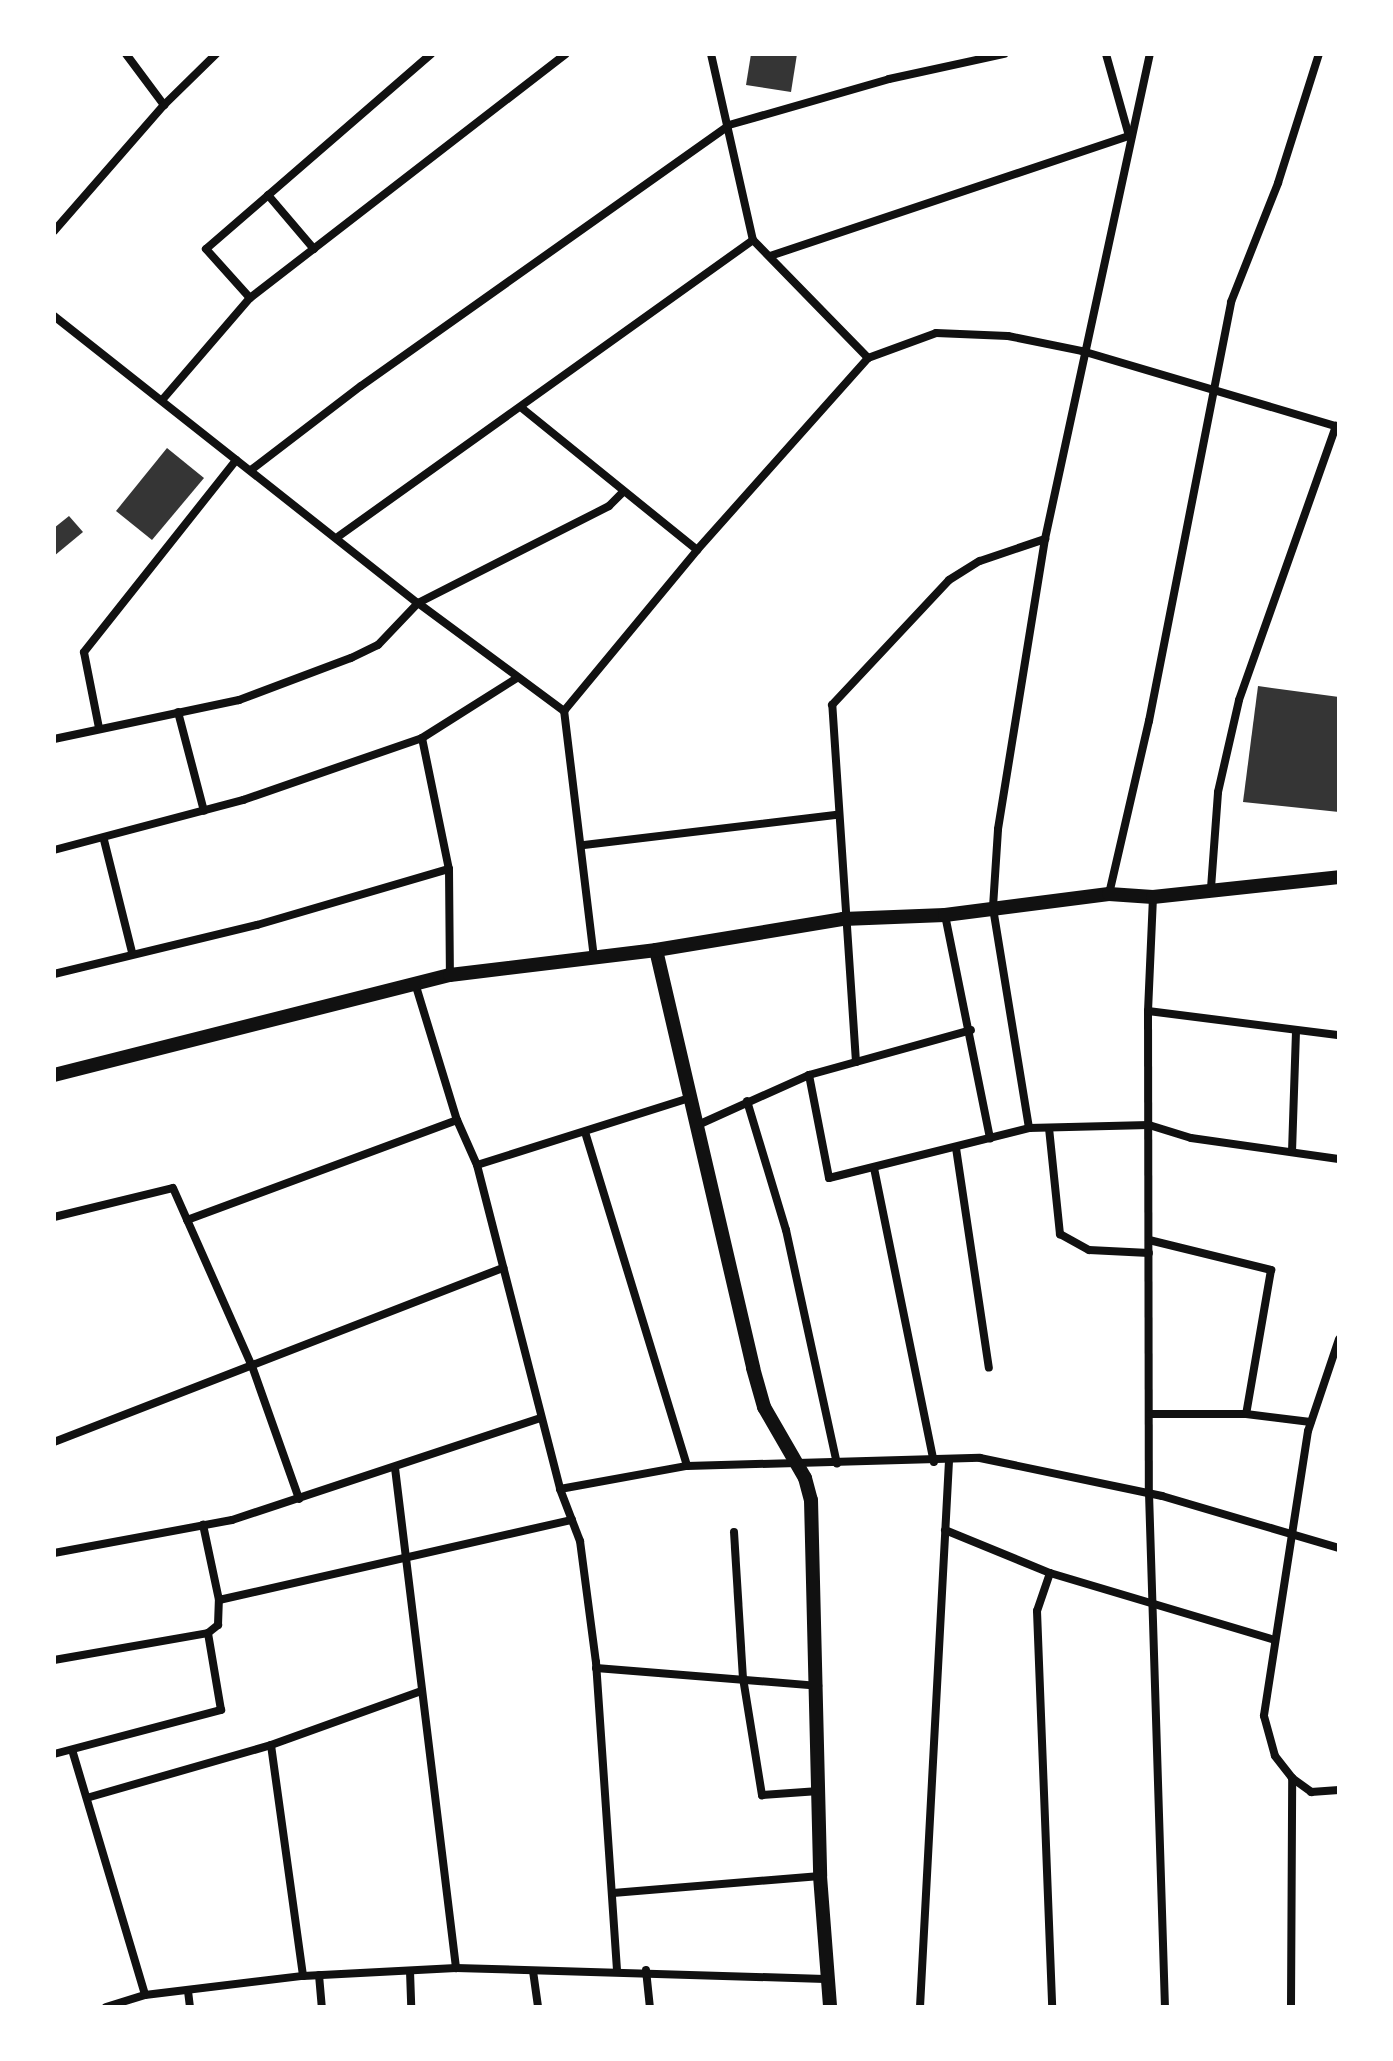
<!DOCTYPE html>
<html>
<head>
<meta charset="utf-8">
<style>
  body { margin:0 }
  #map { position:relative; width:1393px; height:2061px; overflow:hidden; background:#fff; font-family:"Nunito Sans",sans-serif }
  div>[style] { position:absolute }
  .building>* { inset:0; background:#353535 }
  .minor>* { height:8px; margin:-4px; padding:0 4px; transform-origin:4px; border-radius:4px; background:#111 }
  .tertiary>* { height:14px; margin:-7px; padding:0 7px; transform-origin:7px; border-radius:7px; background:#111 }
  span { translate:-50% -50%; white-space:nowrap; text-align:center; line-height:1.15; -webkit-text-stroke:7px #fff; paint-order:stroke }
  .frame { position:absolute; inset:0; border:56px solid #fff; pointer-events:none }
</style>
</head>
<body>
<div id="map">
  <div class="building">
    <div style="clip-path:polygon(751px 54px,797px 54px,791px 92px,746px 85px)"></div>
    <div style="clip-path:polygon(167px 448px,204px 478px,152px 540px,116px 511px)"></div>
    <div style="clip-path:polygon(69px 516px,83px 532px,54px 556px,54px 528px)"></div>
    <div style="clip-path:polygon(1258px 686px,1339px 697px,1339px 812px,1243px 802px)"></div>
  </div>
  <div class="minor">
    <div style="left:126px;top:54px;width:64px;rotate:53.3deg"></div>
    <div style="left:711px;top:54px;width:191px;rotate:77.3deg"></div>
    <div style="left:753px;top:240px;width:165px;rotate:45.7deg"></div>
    <div style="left:268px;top:195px;width:71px;rotate:49.6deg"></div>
    <div style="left:54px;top:231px;width:167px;rotate:-48.9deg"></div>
    <div style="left:164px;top:105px;width:73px;rotate:-44.4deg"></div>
    <div style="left:770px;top:256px;width:379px;rotate:-18.5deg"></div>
    <div style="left:1129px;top:136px;width:85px;rotate:-105.7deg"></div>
    <div style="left:250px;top:298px;width:66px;rotate:-131.9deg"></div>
    <div style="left:206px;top:249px;width:298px;rotate:-40.9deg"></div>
    <div style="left:54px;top:316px;width:464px;rotate:38.3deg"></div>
    <div style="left:418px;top:603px;width:182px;rotate:36.5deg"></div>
    <div style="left:163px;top:399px;width:133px;rotate:-49.3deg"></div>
    <div style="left:250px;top:298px;width:399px;rotate:-37.7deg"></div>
    <div style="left:523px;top:409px;width:224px;rotate:39deg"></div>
    <div style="left:251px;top:470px;width:138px;rotate:-37.4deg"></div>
    <div style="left:361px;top:386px;width:451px;rotate:-35.3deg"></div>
    <div style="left:729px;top:125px;width:166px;rotate:-16deg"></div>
    <div style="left:889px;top:79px;width:118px;rotate:-12.3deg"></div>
    <div style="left:339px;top:536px;width:509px;rotate:-35.56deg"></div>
    <div style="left:178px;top:712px;width:102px;rotate:75.3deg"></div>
    <div style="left:99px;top:728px;width:77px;rotate:-101.2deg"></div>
    <div style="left:84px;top:652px;width:245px;rotate:-51.6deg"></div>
    <div style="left:422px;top:738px;width:134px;rotate:78.4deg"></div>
    <div style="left:449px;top:869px;width:106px;rotate:89.5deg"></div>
    <div style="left:54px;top:739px;width:189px;rotate:-11.9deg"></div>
    <div style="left:239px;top:700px;width:120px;rotate:-20.6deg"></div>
    <div style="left:351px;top:658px;width:30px;rotate:-26deg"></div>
    <div style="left:378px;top:645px;width:58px;rotate:-46.4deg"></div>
    <div style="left:418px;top:603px;width:214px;rotate:-26.9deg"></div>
    <div style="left:609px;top:506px;width:20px;rotate:-45deg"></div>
    <div style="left:104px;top:840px;width:115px;rotate:76deg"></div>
    <div style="left:584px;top:845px;width:255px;rotate:-6.8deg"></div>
    <div style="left:54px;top:850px;width:196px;rotate:-14.8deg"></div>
    <div style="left:243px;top:800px;width:189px;rotate:-19.1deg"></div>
    <div style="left:422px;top:738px;width:112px;rotate:-32.3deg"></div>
    <div style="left:1211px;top:888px;width:96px;rotate:-85.8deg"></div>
    <div style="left:1218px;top:792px;width:94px;rotate:-77.1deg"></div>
    <div style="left:1239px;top:700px;width:291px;rotate:-70.5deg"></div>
    <div style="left:1109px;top:894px;width:178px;rotate:-77deg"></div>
    <div style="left:1149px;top:721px;width:427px;rotate:-78.9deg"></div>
    <div style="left:1231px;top:302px;width:128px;rotate:-68.4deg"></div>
    <div style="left:1278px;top:183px;width:135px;rotate:-72.4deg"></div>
    <div style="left:1153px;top:897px;width:114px;rotate:92.5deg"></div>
    <div style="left:1148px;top:1011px;width:482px;rotate:89.9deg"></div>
    <div style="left:1149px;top:1493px;width:514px;rotate:88.22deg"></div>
    <div style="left:945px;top:915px;width:228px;rotate:78.6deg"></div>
    <div style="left:594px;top:958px;width:249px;rotate:-96.9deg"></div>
    <div style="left:564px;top:711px;width:209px;rotate:-50.4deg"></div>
    <div style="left:697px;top:550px;width:257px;rotate:-48.3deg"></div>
    <div style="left:868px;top:358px;width:72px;rotate:-20.2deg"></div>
    <div style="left:936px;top:333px;width:72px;rotate:2.4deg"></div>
    <div style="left:1008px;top:336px;width:76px;rotate:11.5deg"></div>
    <div style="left:1082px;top:351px;width:268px;rotate:16.5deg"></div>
    <div style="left:54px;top:974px;width:209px;rotate:-13.6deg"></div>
    <div style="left:257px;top:925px;width:200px;rotate:-16.3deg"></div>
    <div style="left:415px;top:983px;width:143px;rotate:73deg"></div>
    <div style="left:457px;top:1120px;width:49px;rotate:66deg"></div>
    <div style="left:477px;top:1165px;width:334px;rotate:75.6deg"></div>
    <div style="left:560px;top:1489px;width:56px;rotate:69deg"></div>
    <div style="left:580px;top:1541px;width:122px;rotate:82.5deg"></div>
    <div style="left:596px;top:1662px;width:308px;rotate:86.1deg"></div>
    <div style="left:1148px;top:1011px;width:193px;rotate:7.2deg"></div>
    <div style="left:856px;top:1062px;width:358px;rotate:-93.8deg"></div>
    <div style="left:832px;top:705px;width:171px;rotate:-46.9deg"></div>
    <div style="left:949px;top:580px;width:36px;rotate:-32deg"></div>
    <div style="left:980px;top:561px;width:69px;rotate:-18.7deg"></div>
    <div style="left:809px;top:1075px;width:105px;rotate:79deg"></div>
    <div style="left:829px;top:1178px;width:206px;rotate:-14deg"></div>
    <div style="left:1029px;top:1128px;width:120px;rotate:-1.4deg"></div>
    <div style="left:1149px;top:1125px;width:44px;rotate:17.2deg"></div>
    <div style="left:1191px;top:1138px;width:149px;rotate:8.1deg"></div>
    <div style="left:747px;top:1101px;width:135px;rotate:73.2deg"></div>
    <div style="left:786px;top:1230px;width:239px;rotate:77.7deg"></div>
    <div style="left:700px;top:1124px;width:120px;rotate:-24.2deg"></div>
    <div style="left:809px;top:1075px;width:168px;rotate:-15.5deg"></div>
    <div style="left:1029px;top:1128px;width:224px;rotate:-99.3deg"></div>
    <div style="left:993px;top:907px;width:78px;rotate:-86.3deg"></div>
    <div style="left:998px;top:829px;width:294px;rotate:-80.8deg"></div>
    <div style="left:1045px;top:539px;width:496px;rotate:-77.8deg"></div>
    <div style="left:1049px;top:1128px;width:107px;rotate:84.1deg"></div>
    <div style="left:1060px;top:1234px;width:33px;rotate:29deg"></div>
    <div style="left:1089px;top:1250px;width:60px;rotate:2.9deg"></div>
    <div style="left:585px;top:1132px;width:349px;rotate:73deg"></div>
    <div style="left:956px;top:1148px;width:222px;rotate:81.5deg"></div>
    <div style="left:1292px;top:1152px;width:119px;rotate:-88.1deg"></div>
    <div style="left:477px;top:1165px;width:226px;rotate:-17.5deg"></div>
    <div style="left:874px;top:1168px;width:300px;rotate:78.5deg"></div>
    <div style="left:54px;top:1217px;width:122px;rotate:-13.7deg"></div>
    <div style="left:173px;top:1188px;width:195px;rotate:66.1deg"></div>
    <div style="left:252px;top:1366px;width:141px;rotate:70.5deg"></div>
    <div style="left:187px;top:1220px;width:288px;rotate:-20.3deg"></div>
    <div style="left:1149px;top:1240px;width:126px;rotate:13.8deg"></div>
    <div style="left:1271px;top:1270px;width:146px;rotate:99.8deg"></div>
    <div style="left:1339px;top:1339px;width:97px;rotate:108.6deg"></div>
    <div style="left:1308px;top:1431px;width:288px;rotate:98.8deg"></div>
    <div style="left:1264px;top:1716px;width:41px;rotate:74.6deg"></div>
    <div style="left:1275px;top:1756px;width:28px;rotate:52deg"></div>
    <div style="left:1292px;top:1778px;width:24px;rotate:36deg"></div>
    <div style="left:1311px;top:1792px;width:28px;rotate:-4deg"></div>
    <div style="left:1150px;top:1414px;width:96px"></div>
    <div style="left:1246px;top:1414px;width:65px;rotate:7deg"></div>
    <div style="left:54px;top:1442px;width:482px;rotate:-21.2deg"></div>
    <div style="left:395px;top:1468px;width:504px;rotate:83.04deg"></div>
    <div style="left:560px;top:1489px;width:129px;rotate:-10.3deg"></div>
    <div style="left:687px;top:1466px;width:293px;rotate:-1.6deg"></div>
    <div style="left:980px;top:1458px;width:186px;rotate:11.8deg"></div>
    <div style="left:1162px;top:1496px;width:184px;rotate:16.4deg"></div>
    <div style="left:945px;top:1530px;width:113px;rotate:22.3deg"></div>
    <div style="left:1050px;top:1573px;width:232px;rotate:16.6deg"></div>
    <div style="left:734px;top:1532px;width:146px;rotate:86.5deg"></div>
    <div style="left:743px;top:1678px;width:119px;rotate:80.8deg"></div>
    <div style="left:762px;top:1795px;width:57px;rotate:-4deg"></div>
    <div style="left:54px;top:1553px;width:181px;rotate:-10.5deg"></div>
    <div style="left:232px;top:1520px;width:325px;rotate:-18.3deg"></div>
    <div style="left:1050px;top:1573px;width:40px;rotate:108.9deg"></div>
    <div style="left:1037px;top:1611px;width:396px;rotate:87.8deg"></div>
    <div style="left:219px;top:1600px;width:362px;rotate:-12.8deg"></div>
    <div style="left:54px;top:1660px;width:156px;rotate:-9.9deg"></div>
    <div style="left:208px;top:1633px;width:13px;rotate:-39deg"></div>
    <div style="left:218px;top:1625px;width:25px;rotate:-88deg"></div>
    <div style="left:219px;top:1600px;width:77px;rotate:-102deg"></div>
    <div style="left:596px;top:1668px;width:223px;rotate:4.6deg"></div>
    <div style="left:271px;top:1745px;width:233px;rotate:82.1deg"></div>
    <div style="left:73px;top:1753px;width:252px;rotate:73.4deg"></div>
    <div style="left:54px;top:1754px;width:173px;rotate:-14.8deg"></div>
    <div style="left:221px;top:1710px;width:78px;rotate:-99.6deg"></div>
    <div style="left:90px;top:1797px;width:188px;rotate:-16deg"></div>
    <div style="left:271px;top:1745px;width:159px;rotate:-19.8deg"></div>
    <div style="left:613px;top:1893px;width:208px;rotate:-4.7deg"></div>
    <div style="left:646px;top:1970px;width:37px;rotate:84deg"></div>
    <div style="left:410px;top:1971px;width:36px;rotate:88deg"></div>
    <div style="left:533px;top:1971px;width:36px;rotate:82deg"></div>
    <div style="left:319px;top:1975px;width:32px;rotate:85deg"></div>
    <div style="left:188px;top:1991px;width:16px;rotate:83deg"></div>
    <div style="left:106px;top:2007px;width:41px;rotate:-17.1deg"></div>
    <div style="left:145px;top:1995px;width:159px;rotate:-6.9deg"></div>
    <div style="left:303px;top:1976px;width:153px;rotate:-3deg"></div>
    <div style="left:456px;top:1968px;width:369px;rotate:1.7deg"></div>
    <div style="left:920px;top:2007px;width:547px;rotate:-86.96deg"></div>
    <div style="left:1291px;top:2007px;width:229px;rotate:-89.7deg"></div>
  </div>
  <div class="tertiary">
    <div style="left:656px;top:950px;width:429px;rotate:76.9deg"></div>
    <div style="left:753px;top:1368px;width:41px;rotate:74.2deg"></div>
    <div style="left:764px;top:1407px;width:82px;rotate:60deg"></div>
    <div style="left:805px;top:1478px;width:23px;rotate:75deg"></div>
    <div style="left:811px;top:1500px;width:376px;rotate:88.6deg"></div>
    <div style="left:820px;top:1876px;width:131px;rotate:85.6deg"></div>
    <div style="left:54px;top:1075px;width:408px;rotate:-14.2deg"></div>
    <div style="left:450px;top:975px;width:208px;rotate:-6.9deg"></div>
    <div style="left:656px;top:950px;width:190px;rotate:-9.4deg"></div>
    <div style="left:843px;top:919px;width:102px;rotate:-2.2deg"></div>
    <div style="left:945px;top:915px;width:165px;rotate:-7.3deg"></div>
    <div style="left:1109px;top:894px;width:44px;rotate:3.9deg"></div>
    <div style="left:1153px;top:897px;width:187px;rotate:-6.1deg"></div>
  </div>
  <div class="frame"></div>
</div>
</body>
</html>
